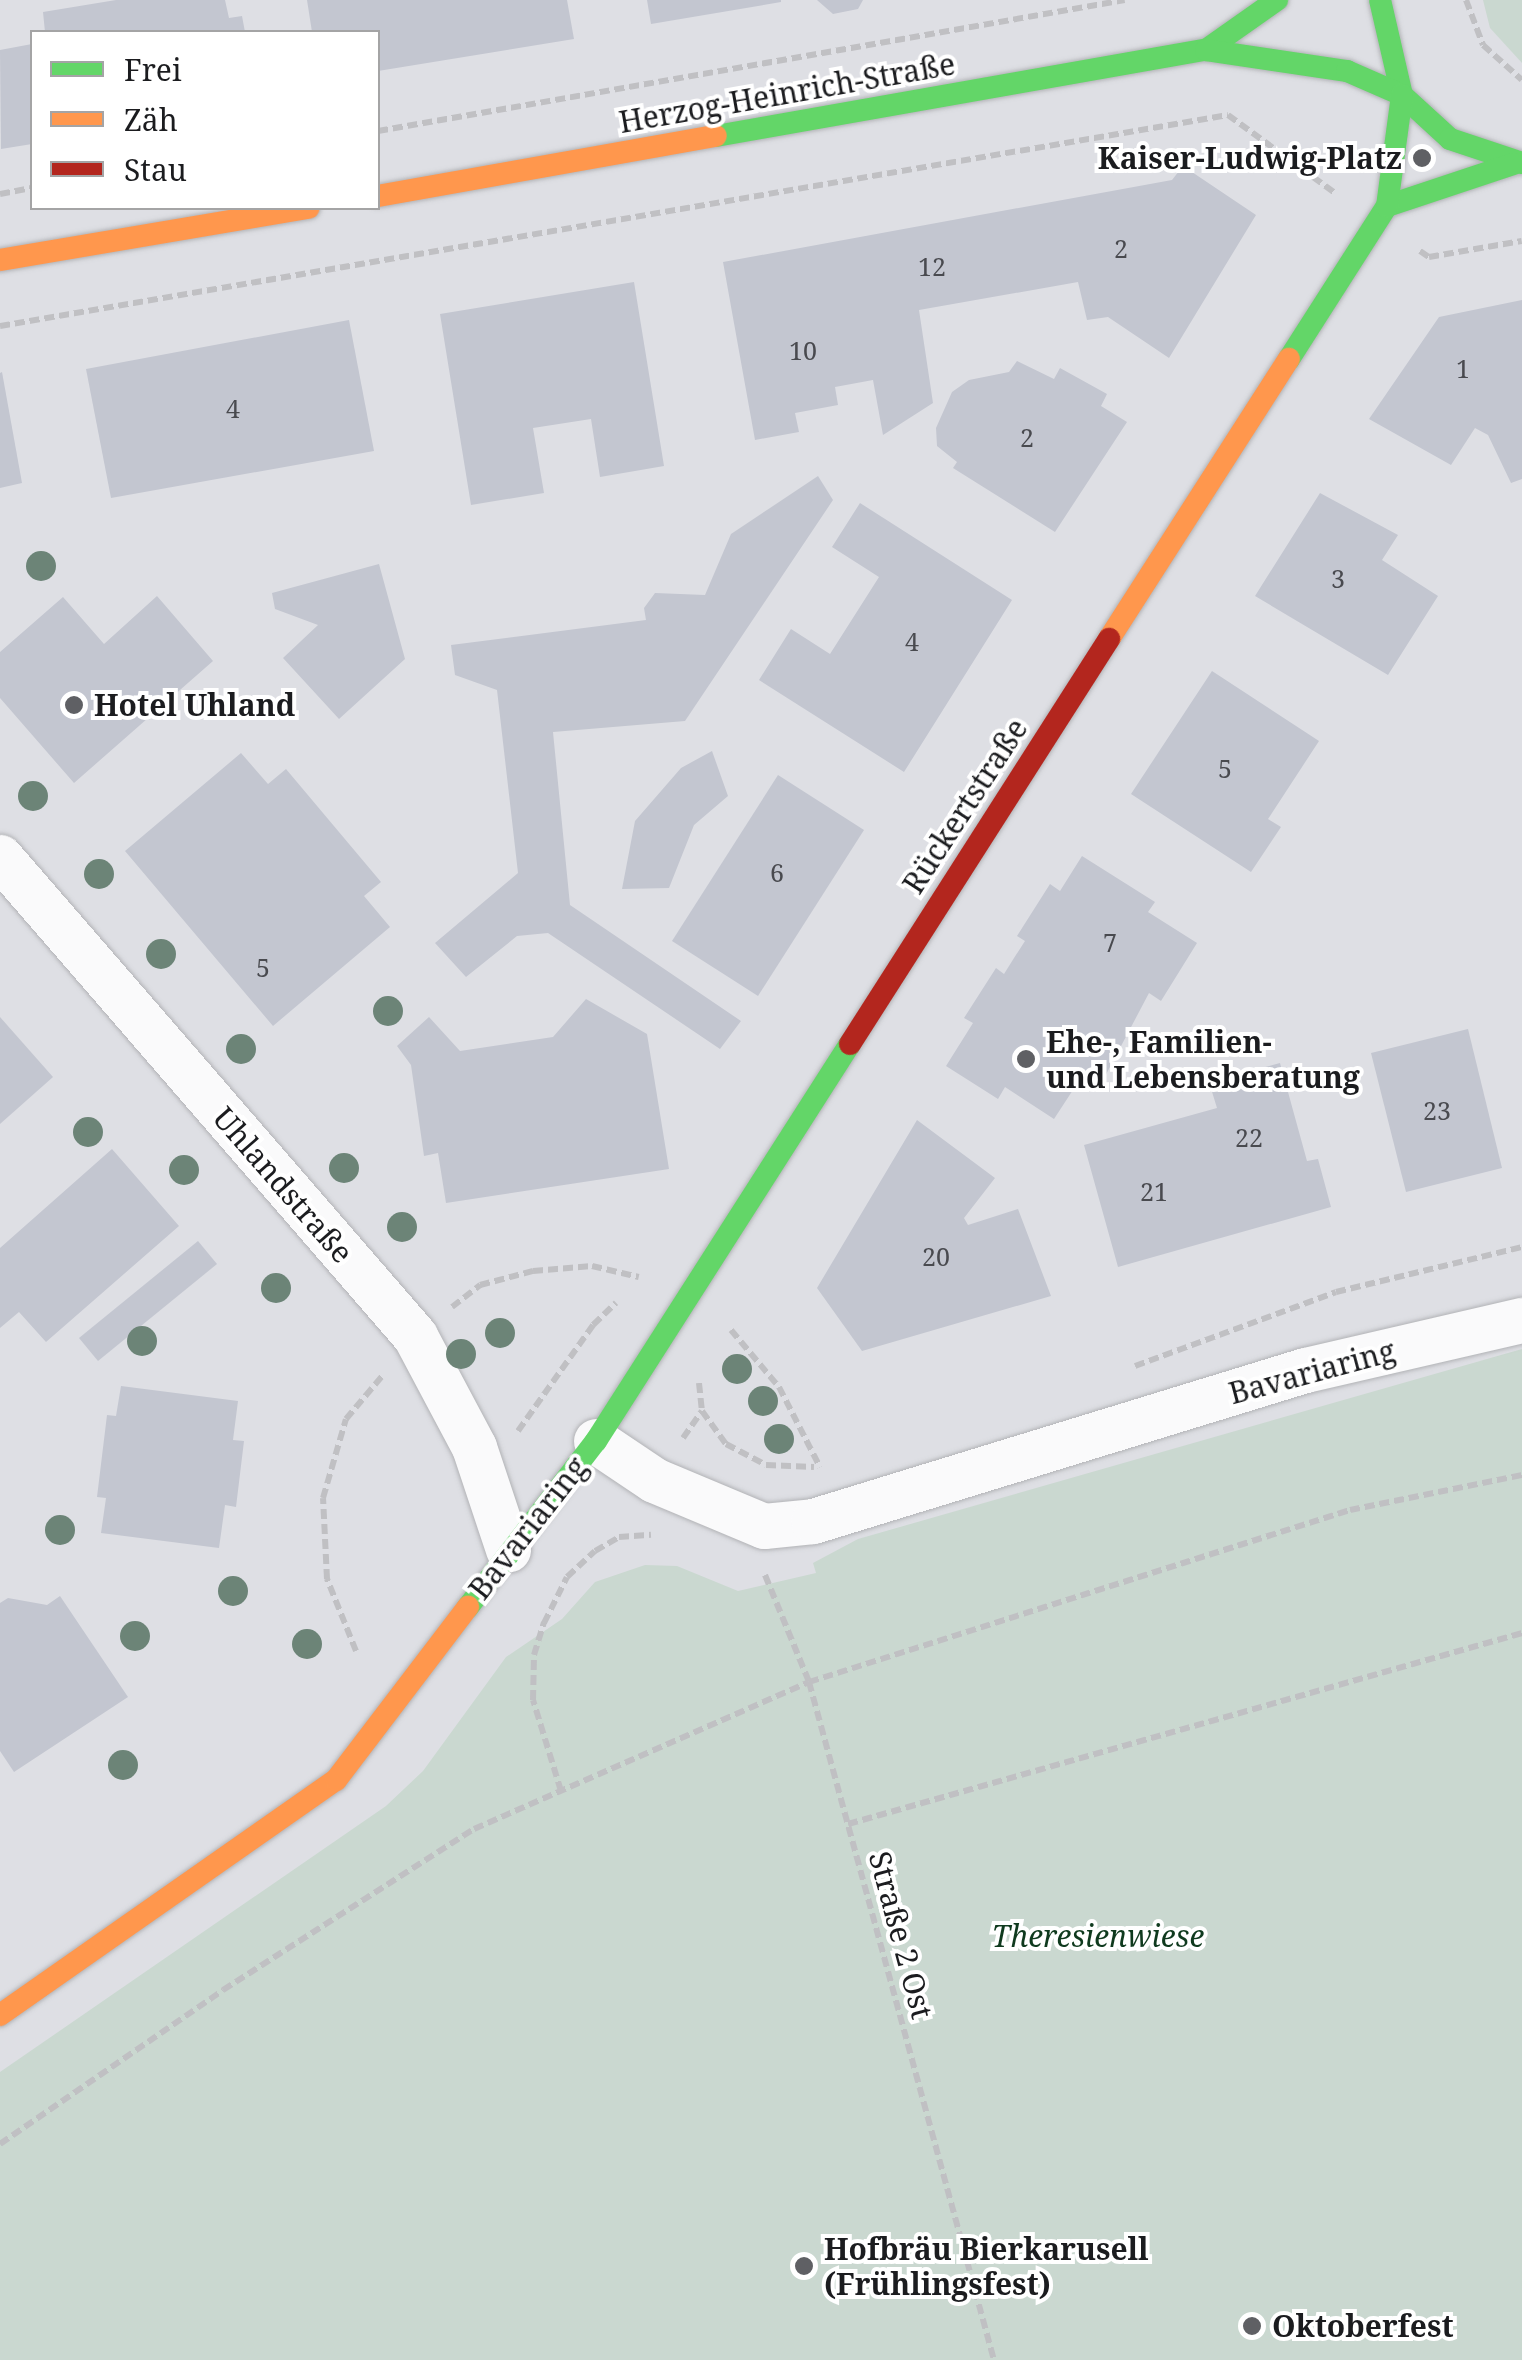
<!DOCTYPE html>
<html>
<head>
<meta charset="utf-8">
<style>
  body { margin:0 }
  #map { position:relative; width:1522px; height:2360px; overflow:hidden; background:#dedfe4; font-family:"Noto Serif",serif }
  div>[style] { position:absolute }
  .green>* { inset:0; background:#cad8d0 }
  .building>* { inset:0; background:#c3c6d0 }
  .path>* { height:6px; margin-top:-3px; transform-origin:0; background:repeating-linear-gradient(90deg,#c0c0c3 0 10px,transparent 0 15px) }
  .roads { filter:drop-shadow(0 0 2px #b2b3b6) drop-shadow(0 0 2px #b2b3b6) }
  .street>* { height:45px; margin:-22.5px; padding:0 22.5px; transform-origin:22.5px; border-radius:22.5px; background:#fafafb }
  .fast>* { height:22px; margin:-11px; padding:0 11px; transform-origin:11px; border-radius:11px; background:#63d668 }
  .slow>* { height:22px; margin:-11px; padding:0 11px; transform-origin:11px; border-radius:11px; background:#ff974d }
  .jam>* { height:22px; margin:-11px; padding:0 11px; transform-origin:11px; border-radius:11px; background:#b3261e }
  .trees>* { width:30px; height:30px; margin:-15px; border-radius:50%; background:#6c8477 }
  .dots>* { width:28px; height:28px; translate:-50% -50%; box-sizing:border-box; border:5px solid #fff; border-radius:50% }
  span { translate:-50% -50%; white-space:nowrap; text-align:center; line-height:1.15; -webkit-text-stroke:8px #fff; paint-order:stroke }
  .number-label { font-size:25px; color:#494a4f }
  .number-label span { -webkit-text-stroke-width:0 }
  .street-label { font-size:30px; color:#1b1c1f }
  .poi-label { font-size:30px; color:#1b1c1f; font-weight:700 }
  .right { translate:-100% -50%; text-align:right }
  .left { translate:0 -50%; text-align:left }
  .park-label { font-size:30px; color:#0f3a1e; font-style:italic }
  .legend { position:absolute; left:30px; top:30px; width:350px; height:180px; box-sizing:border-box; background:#fff; border:2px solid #a4a4a5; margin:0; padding:12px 18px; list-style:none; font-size:30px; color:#1b1c1f }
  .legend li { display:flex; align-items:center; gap:20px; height:50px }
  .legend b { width:50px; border:2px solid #a4a4a5 }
</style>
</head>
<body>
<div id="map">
  <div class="green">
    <div style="clip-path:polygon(1483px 0,1522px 0,1522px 63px,1490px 28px)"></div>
    <div style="clip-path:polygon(1522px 1349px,1522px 2360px,0 2360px,0 2072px,386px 1806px,423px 1771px,506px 1657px,562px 1619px,595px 1582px,645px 1565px,677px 1566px,738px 1591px,816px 1573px,813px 1563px,858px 1539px)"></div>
  </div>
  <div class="building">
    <div style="clip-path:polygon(116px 0,225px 0,229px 18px,242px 16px,245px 32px,45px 32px,43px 12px)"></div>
    <div style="clip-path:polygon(307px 0,567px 0,574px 39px,378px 71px,378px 32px,312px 32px)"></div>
    <div style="clip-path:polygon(647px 0,781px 0,781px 2px,651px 24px)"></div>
    <div style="clip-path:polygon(817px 0,863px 0,858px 9px,833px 14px)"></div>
    <div style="clip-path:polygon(32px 44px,32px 144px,1px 149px,0 50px)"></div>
    <div style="clip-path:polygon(1183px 166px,1256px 215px,1169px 358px,1108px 317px,1087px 320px,1078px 282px,919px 310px,933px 403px,883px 435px,873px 380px,835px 387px,838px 405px,795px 413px,799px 432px,755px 440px,723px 262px,1172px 180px)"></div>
    <div style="clip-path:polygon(634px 282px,664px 466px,600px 477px,591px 419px,533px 428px,544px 493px,471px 505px,440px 314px)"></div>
    <div style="clip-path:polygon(1522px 300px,1522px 479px,1511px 483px,1488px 435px,1475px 428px,1451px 465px,1369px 419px,1439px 317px)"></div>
    <div style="clip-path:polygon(349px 320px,374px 451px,111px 498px,86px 369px)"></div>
    <div style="clip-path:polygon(1017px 361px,1054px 379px,1060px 368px,1107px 394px,1101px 406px,1127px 422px,1055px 532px,953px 468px,957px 462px,937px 446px,936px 428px,952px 392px,969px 380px,1009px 372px)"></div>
    <div style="clip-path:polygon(2px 372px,22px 483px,0 488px,0 373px)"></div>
    <div style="clip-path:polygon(818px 476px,833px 500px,685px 721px,553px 732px,570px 905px,741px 1021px,720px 1049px,548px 933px,517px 936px,466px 977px,435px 943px,518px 873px,497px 690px,455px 675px,451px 645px,646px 620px,644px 608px,655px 593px,705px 595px,731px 534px)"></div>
    <div style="clip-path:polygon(1320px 493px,1398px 535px,1382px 560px,1438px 596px,1388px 675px,1255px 596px)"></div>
    <div style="clip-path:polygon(860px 503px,1012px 600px,904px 772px,759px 680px,791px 629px,830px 654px,879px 577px,832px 547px)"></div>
    <div style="clip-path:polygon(379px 564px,405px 659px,339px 719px,283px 658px,318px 625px,275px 609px,272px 593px)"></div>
    <div style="clip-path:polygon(157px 596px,213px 661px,74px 783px,0 698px,0 652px,63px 597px,104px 644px)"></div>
    <div style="clip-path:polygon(1212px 671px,1319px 741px,1268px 819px,1281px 827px,1251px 872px,1131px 794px)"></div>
    <div style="clip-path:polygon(712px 751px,728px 796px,694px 825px,669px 888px,622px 889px,635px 821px,681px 768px)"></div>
    <div style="clip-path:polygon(241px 753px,268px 784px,286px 769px,381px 882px,364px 896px,390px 927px,273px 1026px,125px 851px)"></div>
    <div style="clip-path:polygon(778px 775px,864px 830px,758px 996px,672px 941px)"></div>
    <div style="clip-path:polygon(1082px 856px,1155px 902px,1148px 912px,1197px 943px,1161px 1001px,1149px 993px,1101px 1084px,1084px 1073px,1054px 1119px,1005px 1087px,998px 1099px,946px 1066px,973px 1023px,964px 1018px,996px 968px,1004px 974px,1014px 958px,1025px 941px,1017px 936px,1050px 884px,1060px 891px)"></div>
    <div style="clip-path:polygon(586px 999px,647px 1034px,669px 1169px,446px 1203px,438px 1153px,424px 1156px,411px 1065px,397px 1046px,429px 1017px,460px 1051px,553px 1037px)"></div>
    <div style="clip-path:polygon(0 1017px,53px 1077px,0 1124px)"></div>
    <div style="clip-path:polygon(1468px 1029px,1502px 1168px,1406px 1192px,1371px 1053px)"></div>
    <div style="clip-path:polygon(1280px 1063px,1307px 1161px,1318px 1159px,1331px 1207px,1118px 1267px,1084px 1145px,1217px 1108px,1209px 1082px)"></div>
    <div style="clip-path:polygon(917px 1120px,995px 1178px,964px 1218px,968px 1225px,1018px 1209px,1051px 1296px,862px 1351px,817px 1288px)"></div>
    <div style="clip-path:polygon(112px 1149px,179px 1226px,46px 1342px,19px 1312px,0 1328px,0 1248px)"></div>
    <div style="clip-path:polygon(198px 1241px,217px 1264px,98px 1361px,79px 1338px)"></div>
    <div style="clip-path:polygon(121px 1386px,238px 1401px,233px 1440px,244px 1441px,236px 1507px,225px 1505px,219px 1548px,101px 1533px,106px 1498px,97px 1497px,107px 1415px,116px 1416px)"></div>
    <div style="clip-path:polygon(60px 1596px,128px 1697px,14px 1772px,0 1751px,0 1603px,8px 1598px,47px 1605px)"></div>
  </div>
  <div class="path">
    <div style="left:1466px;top:0;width:48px;rotate:69.3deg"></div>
    <div style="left:1483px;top:45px;width:52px;rotate:41.9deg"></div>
    <div style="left:378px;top:131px;width:758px;rotate:-9.95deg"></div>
    <div style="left:0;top:194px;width:33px;rotate:-11deg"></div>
    <div style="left:1420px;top:251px;width:11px;rotate:34deg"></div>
    <div style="left:1429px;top:257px;width:94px;rotate:-9.8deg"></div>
    <div style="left:0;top:326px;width:1246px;rotate:-9.75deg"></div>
    <div style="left:1228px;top:115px;width:132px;rotate:36.1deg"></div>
    <div style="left:452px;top:1307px;width:36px;rotate:-38deg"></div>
    <div style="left:480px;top:1285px;width:55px;rotate:-14.8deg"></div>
    <div style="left:533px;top:1271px;width:59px;rotate:-4.8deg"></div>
    <div style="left:592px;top:1266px;width:48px;rotate:13.2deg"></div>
    <div style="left:731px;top:1330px;width:75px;rotate:49.9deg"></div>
    <div style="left:779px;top:1387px;width:90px;rotate:62.9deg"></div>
    <div style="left:1135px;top:1366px;width:214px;rotate:-20.2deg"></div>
    <div style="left:1336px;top:1292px;width:191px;rotate:-13.6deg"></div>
    <div style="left:699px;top:1383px;width:28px;rotate:84deg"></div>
    <div style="left:702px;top:1411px;width:41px;rotate:54deg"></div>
    <div style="left:726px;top:1444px;width:45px;rotate:27.7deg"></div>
    <div style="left:766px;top:1465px;width:48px;rotate:2.4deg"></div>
    <div style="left:518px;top:1431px;width:130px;rotate:-54.7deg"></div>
    <div style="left:593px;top:1325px;width:32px;rotate:-44deg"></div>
    <div style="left:683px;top:1438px;width:33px;rotate:-55deg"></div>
    <div style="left:765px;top:1575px;width:116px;rotate:67.6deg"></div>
    <div style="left:809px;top:1682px;width:703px;rotate:74.74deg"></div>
    <div style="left:356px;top:1651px;width:78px;rotate:-111.9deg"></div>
    <div style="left:327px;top:1579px;width:81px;rotate:-92.8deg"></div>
    <div style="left:323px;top:1498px;width:82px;rotate:-73.8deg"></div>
    <div style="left:346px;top:1419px;width:57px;rotate:-49.9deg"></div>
    <div style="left:561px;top:1791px;width:95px;rotate:-107.1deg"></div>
    <div style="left:533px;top:1700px;width:45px;rotate:-88.7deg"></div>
    <div style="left:534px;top:1655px;width:34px;rotate:-73deg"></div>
    <div style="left:544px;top:1623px;width:51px;rotate:-63.4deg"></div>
    <div style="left:567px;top:1577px;width:38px;rotate:-43deg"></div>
    <div style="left:595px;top:1551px;width:28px;rotate:-30deg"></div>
    <div style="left:619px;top:1537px;width:32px;rotate:-4deg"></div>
    <div style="left:848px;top:1824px;width:701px;rotate:-15.82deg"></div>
    <div style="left:0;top:2144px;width:271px;rotate:-34.6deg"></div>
    <div style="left:223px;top:1990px;width:298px;rotate:-32.7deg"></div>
    <div style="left:474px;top:1829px;width:366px;rotate:-23.7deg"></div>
    <div style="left:809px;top:1682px;width:568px;rotate:-17.64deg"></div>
    <div style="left:1350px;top:1510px;width:176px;rotate:-11.5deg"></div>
  </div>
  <div class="roads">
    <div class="street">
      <div style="left:0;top:857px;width:634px;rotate:49.09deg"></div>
      <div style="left:415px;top:1336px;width:126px;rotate:62deg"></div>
      <div style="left:474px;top:1447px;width:108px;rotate:71.6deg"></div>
      <div style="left:596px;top:1441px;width:70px;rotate:33.9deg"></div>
      <div style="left:654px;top:1480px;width:119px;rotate:22.7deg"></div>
      <div style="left:764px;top:1526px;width:49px;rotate:-5.8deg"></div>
      <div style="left:813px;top:1521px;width:515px;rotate:-17.06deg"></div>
      <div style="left:1305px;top:1370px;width:223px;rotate:-13deg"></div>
    </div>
    <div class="fast">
      <div style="left:1380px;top:0;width:98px;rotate:77deg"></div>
      <div style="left:1402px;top:95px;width:65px;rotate:42.5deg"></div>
      <div style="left:1450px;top:139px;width:76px;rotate:18.4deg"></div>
      <div style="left:1206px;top:50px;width:87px;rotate:-35.2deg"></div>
      <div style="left:716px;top:136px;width:497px;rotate:-10deg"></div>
      <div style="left:1206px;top:50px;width:143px;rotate:8.5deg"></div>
      <div style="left:1347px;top:71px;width:60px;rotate:23.6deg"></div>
      <div style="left:1387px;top:206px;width:133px;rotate:-18.4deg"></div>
      <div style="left:1289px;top:359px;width:182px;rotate:-57.4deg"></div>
      <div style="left:1387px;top:206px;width:112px;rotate:-82.3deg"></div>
      <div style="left:468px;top:1607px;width:210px;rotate:-52.4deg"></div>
      <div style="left:596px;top:1441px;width:471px;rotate:-57.4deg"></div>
    </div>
    <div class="slow">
      <div style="left:378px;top:196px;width:343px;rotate:-10.1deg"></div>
      <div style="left:0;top:260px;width:313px;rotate:-9.6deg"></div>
      <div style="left:1109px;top:639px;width:333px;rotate:-57.3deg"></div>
      <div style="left:0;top:2015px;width:410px;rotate:-35deg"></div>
      <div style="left:336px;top:1780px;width:218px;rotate:-52.7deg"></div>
    </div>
    <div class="jam">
      <div style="left:850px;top:1044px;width:481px;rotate:-57.4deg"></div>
    </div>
  </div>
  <div class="trees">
    <div style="left:41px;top:566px"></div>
    <div style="left:33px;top:796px"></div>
    <div style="left:99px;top:874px"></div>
    <div style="left:161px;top:954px"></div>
    <div style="left:388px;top:1011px"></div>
    <div style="left:241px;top:1049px"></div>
    <div style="left:88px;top:1132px"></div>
    <div style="left:344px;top:1168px"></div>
    <div style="left:184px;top:1170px"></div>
    <div style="left:402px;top:1227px"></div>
    <div style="left:276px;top:1288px"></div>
    <div style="left:500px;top:1333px"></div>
    <div style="left:142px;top:1341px"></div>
    <div style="left:461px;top:1354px"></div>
    <div style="left:737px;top:1369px"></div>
    <div style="left:763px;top:1401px"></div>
    <div style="left:779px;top:1439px"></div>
    <div style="left:60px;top:1530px"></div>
    <div style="left:233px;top:1591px"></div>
    <div style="left:135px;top:1636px"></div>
    <div style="left:307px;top:1644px"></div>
    <div style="left:123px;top:1765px"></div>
  </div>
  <div class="dots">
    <div style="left:1422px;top:158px;background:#5f6064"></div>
    <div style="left:74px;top:705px;background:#5f6064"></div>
    <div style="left:1026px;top:1059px;background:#5f6064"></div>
    <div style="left:804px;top:2266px;background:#5f6064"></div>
    <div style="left:1252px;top:2326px;background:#5f6064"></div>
  </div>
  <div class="number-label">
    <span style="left:1121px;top:248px">2</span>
    <span style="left:932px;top:266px">12</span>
    <span style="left:803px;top:350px">10</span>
    <span style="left:1463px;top:368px">1</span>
    <span style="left:233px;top:408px">4</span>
    <span style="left:1027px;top:437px">2</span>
    <span style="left:1338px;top:578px">3</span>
    <span style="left:912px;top:641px">4</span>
    <span style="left:1225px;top:768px">5</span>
    <span style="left:777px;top:872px">6</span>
    <span style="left:1110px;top:942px">7</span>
    <span style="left:263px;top:967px">5</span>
    <span style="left:1437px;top:1110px">23</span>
    <span style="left:1249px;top:1137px">22</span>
    <span style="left:1154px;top:1191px">21</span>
    <span style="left:936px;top:1256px">20</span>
  </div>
  <div class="street-label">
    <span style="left:787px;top:93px;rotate:-10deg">Herzog-Heinrich-Straße</span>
    <span style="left:965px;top:806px;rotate:-57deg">Rückertstraße</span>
    <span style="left:283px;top:1185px;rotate:49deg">Uhlandstraße</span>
    <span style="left:1312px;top:1372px;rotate:-15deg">Bavariaring</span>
    <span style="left:528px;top:1528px;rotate:-52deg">Bavariaring</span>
    <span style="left:901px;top:1935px;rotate:75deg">Straße 2 Ost</span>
  </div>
  <div class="poi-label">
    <span class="right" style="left:1402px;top:158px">Kaiser-Ludwig-Platz</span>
    <span class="left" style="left:94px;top:705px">Hotel Uhland</span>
    <span class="left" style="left:1046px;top:1059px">Ehe-, Familien-<br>und Lebensberatung</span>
    <span class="left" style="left:824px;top:2266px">Hofbräu Bierkarusell<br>(Frühlingsfest)</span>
    <span class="left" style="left:1272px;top:2326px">Oktoberfest</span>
  </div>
  <div class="park-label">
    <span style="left:1098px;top:1936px">Theresienwiese</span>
  </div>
  <ul class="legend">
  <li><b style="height:12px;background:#63d668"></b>Frei</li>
  <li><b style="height:12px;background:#ff974d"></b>Zäh</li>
  <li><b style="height:12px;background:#b3261e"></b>Stau</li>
  </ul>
</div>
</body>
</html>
